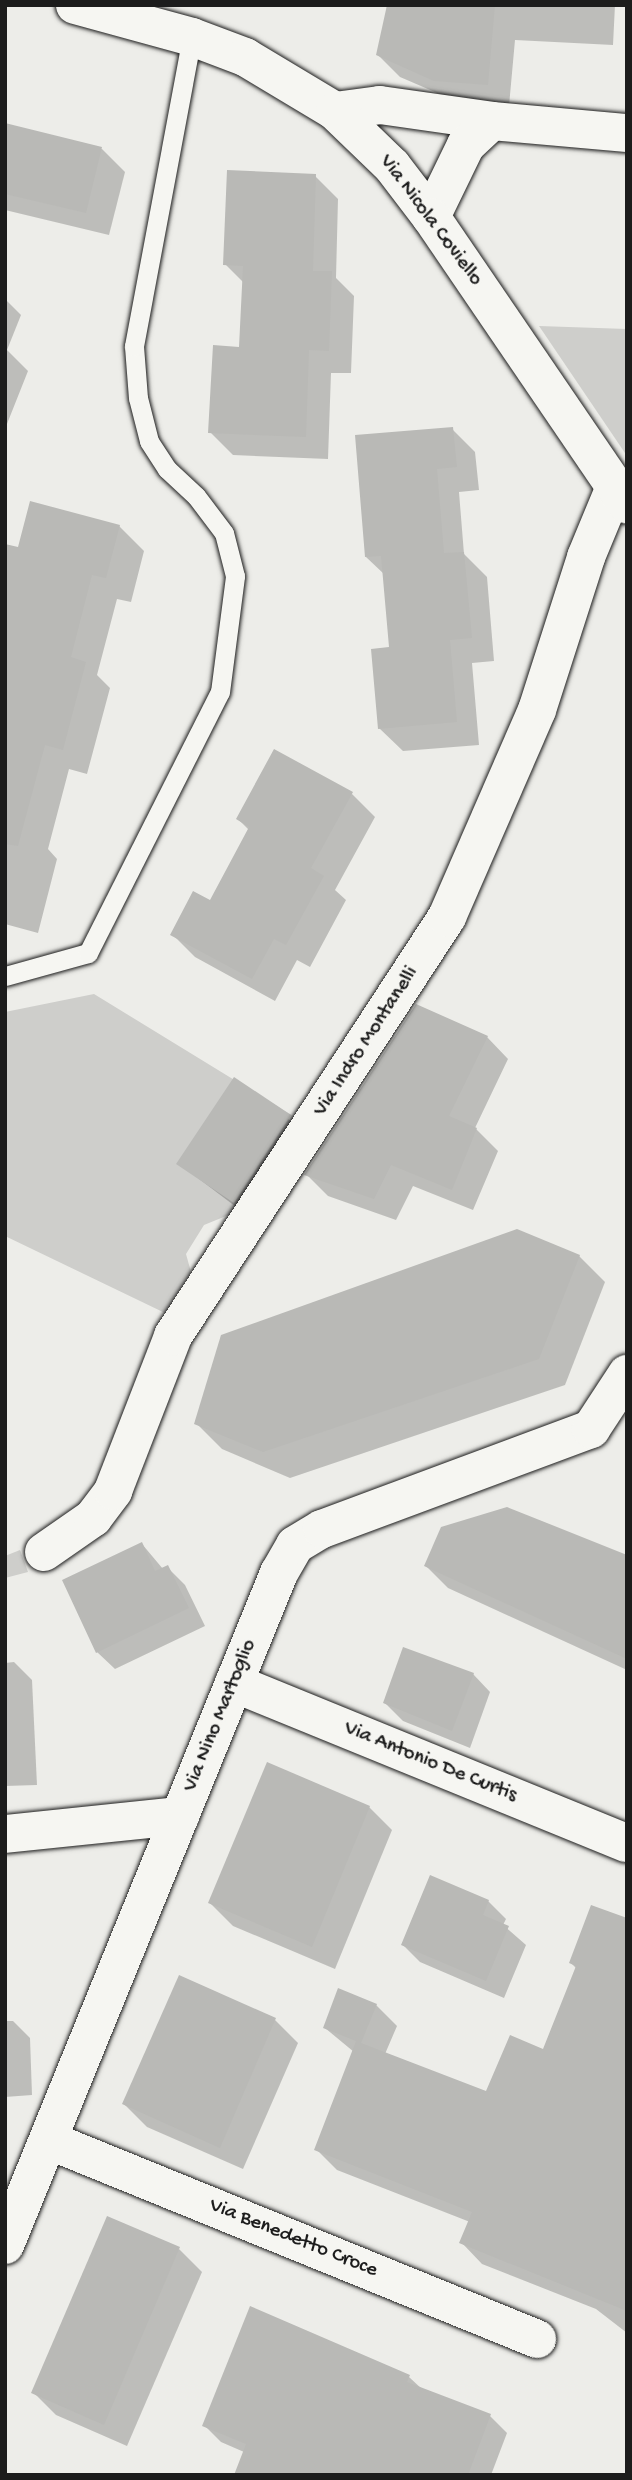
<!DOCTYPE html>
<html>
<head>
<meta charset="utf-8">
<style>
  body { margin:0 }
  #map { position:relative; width:632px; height:2480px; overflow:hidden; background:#edede9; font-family:"Gochi Hand",sans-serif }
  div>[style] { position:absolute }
  .green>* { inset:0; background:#cececb }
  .shadow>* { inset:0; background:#0003 }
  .building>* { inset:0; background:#b9b9b6 }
  .roads { filter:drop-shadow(0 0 2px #1c1c1c) drop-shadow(0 0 2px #1c1c1c) }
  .service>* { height:19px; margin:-9.5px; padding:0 9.5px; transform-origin:9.5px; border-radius:9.5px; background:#f6f6f2 }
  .minor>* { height:38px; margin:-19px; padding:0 19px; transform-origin:19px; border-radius:19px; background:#f6f6f2 }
  .secondary>* { height:38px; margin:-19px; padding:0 19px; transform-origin:19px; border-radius:19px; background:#f6f6f2 }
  span { translate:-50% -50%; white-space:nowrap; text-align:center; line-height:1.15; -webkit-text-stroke:5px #f6f6f2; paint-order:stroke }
  .street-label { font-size:21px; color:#1c1c1c }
  .frame { position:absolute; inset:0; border:7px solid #1c1c1c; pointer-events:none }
</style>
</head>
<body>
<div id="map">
  <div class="green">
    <div style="clip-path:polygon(539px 326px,627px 329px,627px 456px)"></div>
    <div style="clip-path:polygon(94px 994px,298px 1119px,231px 1214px,204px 1225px,186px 1254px,191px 1272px,165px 1313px,5px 1236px,5px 1012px)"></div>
    <div style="clip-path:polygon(20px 1550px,28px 1572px,5px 1578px,5px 1556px)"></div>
  </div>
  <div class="shadow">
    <div style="clip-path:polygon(389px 5px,615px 5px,613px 45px,515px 40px,509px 106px,458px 102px,400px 77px,378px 55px)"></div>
    <div style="clip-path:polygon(5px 125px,102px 149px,125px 172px,109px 235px,5px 210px)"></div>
    <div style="clip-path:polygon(315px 176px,338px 199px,336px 278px,354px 296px,351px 373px,331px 373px,328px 459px,233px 455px,210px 432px,240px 349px,244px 283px,225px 264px)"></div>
    <div style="clip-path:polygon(5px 299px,21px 315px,7px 350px,28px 371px,5px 429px)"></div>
    <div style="clip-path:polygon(452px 429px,475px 452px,479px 490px,459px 492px,464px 554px,487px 577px,494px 661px,472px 663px,479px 745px,403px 751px,379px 728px,391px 648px,385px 575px,366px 557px)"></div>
    <div style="clip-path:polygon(119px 526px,144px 551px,131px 602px,117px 599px,97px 675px,110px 688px,87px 774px,69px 769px,48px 849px,57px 859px,38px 933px,5px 924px,5px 550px)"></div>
    <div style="clip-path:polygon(352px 794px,375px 817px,335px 890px,346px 900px,310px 967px,297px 960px,275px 1001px,195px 957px,172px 934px,210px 902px,249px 830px,238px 819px)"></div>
    <div style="clip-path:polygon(487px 1037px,508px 1059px,475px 1128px,498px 1151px,473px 1210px,413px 1186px,396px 1220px,328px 1196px,307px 1175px)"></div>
    <div style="clip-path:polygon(235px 1079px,308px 1134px,252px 1219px,178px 1163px)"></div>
    <div style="clip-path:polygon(579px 1256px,605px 1282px,565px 1385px,290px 1478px,222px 1449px,196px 1423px)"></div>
    <div style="clip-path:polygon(142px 1544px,163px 1569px,167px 1567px,185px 1585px,205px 1626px,115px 1669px,97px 1652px)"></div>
    <div style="clip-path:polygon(627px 1560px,627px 1670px,448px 1588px,426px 1566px)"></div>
    <div style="clip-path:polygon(14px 1662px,32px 1680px,37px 1785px,5px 1786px,5px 1663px)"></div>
    <div style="clip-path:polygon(473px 1674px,490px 1692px,470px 1748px,403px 1721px,385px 1703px)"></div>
    <div style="clip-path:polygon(369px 1807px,392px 1830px,335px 1969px,233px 1926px,210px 1903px)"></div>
    <div style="clip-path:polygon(488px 1901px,506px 1919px,503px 1925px,526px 1945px,504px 1998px,420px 1962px,403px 1945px)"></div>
    <div style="clip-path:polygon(627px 1920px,627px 2333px,596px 2309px,482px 2264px,462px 2243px,470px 2222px,337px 2170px,316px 2149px,354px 2052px,325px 2028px,376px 2005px,397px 2026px,385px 2054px,487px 2093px,544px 2052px,577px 1969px,571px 1963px)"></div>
    <div style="clip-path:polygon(275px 2020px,298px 2043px,243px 2169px,147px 2127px,124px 2104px)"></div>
    <div style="clip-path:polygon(5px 2021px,13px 2021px,30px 2038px,32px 2095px,5px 2097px)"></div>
    <div style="clip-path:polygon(179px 2249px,202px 2272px,127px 2446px,56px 2415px,33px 2392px)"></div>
    <div style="clip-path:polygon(409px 2377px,423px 2390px,490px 2416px,507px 2433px,491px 2475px,236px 2475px,244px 2452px,221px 2442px,204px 2425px)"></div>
  </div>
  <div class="building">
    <div style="clip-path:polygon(387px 5px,495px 5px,488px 85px,434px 81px,376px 55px)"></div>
    <div style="clip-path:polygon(5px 123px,102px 147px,86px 213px,5px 194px)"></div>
    <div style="clip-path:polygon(227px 170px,316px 174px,313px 271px,332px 271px,329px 351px,309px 350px,306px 437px,208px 433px,213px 345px,239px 347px,243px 266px,223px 265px)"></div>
    <div style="clip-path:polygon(453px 427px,457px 467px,437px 469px,444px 553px,464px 552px,472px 638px,450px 640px,457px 722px,378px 729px,371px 649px,389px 647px,381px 556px,365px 557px,355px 435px)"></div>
    <div style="clip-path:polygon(30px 501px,120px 525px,106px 578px,92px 575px,71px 657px,86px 662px,63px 750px,45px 745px,18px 846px,5px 844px,5px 544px,18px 547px)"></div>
    <div style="clip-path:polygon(274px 749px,353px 792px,311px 868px,324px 876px,286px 945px,274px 939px,252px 979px,170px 935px,193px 891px,210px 900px,249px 827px,236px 819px)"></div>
    <div style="clip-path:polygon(416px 1004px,488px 1036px,449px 1116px,477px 1128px,452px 1190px,391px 1165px,374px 1199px,304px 1175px)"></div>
    <div style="clip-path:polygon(234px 1077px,291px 1115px,234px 1203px,176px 1164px)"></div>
    <div style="clip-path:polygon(517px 1229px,580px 1255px,539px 1359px,263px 1452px,194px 1424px,221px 1335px)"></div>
    <div style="clip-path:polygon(507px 1507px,627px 1555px,627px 1659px,424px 1566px,441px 1527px)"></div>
    <div style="clip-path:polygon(142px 1542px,155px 1571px,168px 1565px,189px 1608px,96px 1653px,62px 1580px)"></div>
    <div style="clip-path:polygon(403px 1647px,474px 1673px,452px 1731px,383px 1703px)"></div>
    <div style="clip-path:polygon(267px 1762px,370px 1806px,312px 1947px,208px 1903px)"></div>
    <div style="clip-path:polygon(430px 1875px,489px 1900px,483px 1915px,509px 1926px,486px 1981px,401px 1945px)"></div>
    <div style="clip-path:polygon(591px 1905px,627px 1918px,627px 2311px,459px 2243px,472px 2212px,314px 2150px,356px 2041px,323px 2028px,338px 1988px,377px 2004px,361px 2043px,486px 2091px,510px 2035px,543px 2049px,576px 1966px,569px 1963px)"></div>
    <div style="clip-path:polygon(179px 1975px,276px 2018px,220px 2148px,122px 2104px)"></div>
    <div style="clip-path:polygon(107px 2216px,180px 2247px,104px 2425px,31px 2393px)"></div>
    <div style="clip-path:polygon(250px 2306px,410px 2375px,407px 2382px,491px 2414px,468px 2475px,234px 2475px,246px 2444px,202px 2426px)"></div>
  </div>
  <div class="roads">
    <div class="service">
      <div style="left:5px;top:976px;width:86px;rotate:-15.5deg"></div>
      <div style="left:88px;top:953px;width:292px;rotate:-63.2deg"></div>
      <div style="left:220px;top:692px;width:117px;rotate:-82.6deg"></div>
      <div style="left:235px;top:576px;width:44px;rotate:-104.3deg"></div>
      <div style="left:224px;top:533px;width:46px;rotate:-127.1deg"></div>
      <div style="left:196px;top:496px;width:40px;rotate:-137deg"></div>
      <div style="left:167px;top:469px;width:33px;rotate:-123deg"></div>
      <div style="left:149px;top:441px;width:44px;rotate:-104.3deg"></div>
      <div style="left:138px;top:398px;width:52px;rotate:-94.4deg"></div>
      <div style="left:134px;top:346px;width:314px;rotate:-79.4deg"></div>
    </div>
    <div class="minor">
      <div style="left:335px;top:111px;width:45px;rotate:-7.6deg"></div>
      <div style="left:380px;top:105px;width:113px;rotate:8.1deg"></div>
      <div style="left:492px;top:121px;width:136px;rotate:5.1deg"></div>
      <div style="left:431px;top:217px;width:80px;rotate:-64.1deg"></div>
      <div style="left:466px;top:145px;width:35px;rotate:-43deg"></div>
      <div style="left:44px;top:1552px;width:60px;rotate:-34.8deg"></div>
      <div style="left:93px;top:1518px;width:34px;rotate:-53deg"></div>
      <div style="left:113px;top:1491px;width:166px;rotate:-68.8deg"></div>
      <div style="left:173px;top:1336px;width:501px;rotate:-56.82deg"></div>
      <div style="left:447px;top:917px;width:226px;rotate:-66.5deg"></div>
      <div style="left:537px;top:710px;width:161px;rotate:-72.2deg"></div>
      <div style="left:586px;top:557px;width:76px;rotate:-67.5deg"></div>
      <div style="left:234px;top:1683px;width:424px;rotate:22.2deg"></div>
      <div style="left:5px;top:1834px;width:176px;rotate:-5.9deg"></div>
      <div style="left:48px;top:2140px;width:528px;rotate:22.14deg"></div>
      <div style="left:5px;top:2245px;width:726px;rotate:-67.82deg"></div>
      <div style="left:279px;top:1573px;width:32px;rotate:-60deg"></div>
      <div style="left:295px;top:1545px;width:31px;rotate:-31deg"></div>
      <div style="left:322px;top:1529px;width:287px;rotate:-20.4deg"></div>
      <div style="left:591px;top:1429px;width:66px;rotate:-56.8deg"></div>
    </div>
    <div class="secondary">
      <div style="left:75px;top:5px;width:121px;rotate:15.3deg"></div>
      <div style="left:192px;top:37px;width:57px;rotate:20.7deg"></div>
      <div style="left:245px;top:57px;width:105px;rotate:31deg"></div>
      <div style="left:335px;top:111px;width:79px;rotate:44deg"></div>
      <div style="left:392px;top:166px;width:64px;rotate:52.6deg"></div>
      <div style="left:431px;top:217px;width:348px;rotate:55.7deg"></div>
    </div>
  </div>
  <div class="street-label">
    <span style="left:430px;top:221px;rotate:53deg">Via Nicola Coviello</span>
    <span style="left:367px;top:1042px;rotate:-57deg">Via Indro Montanelli</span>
    <span style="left:221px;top:1716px;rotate:-68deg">Via Nino Martoglio</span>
    <span style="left:430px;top:1763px;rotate:22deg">Via Antonio De Curtis</span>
    <span style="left:293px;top:2239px;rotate:22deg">Via Benedetto Croce</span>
  </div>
  <div class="frame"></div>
</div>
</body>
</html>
